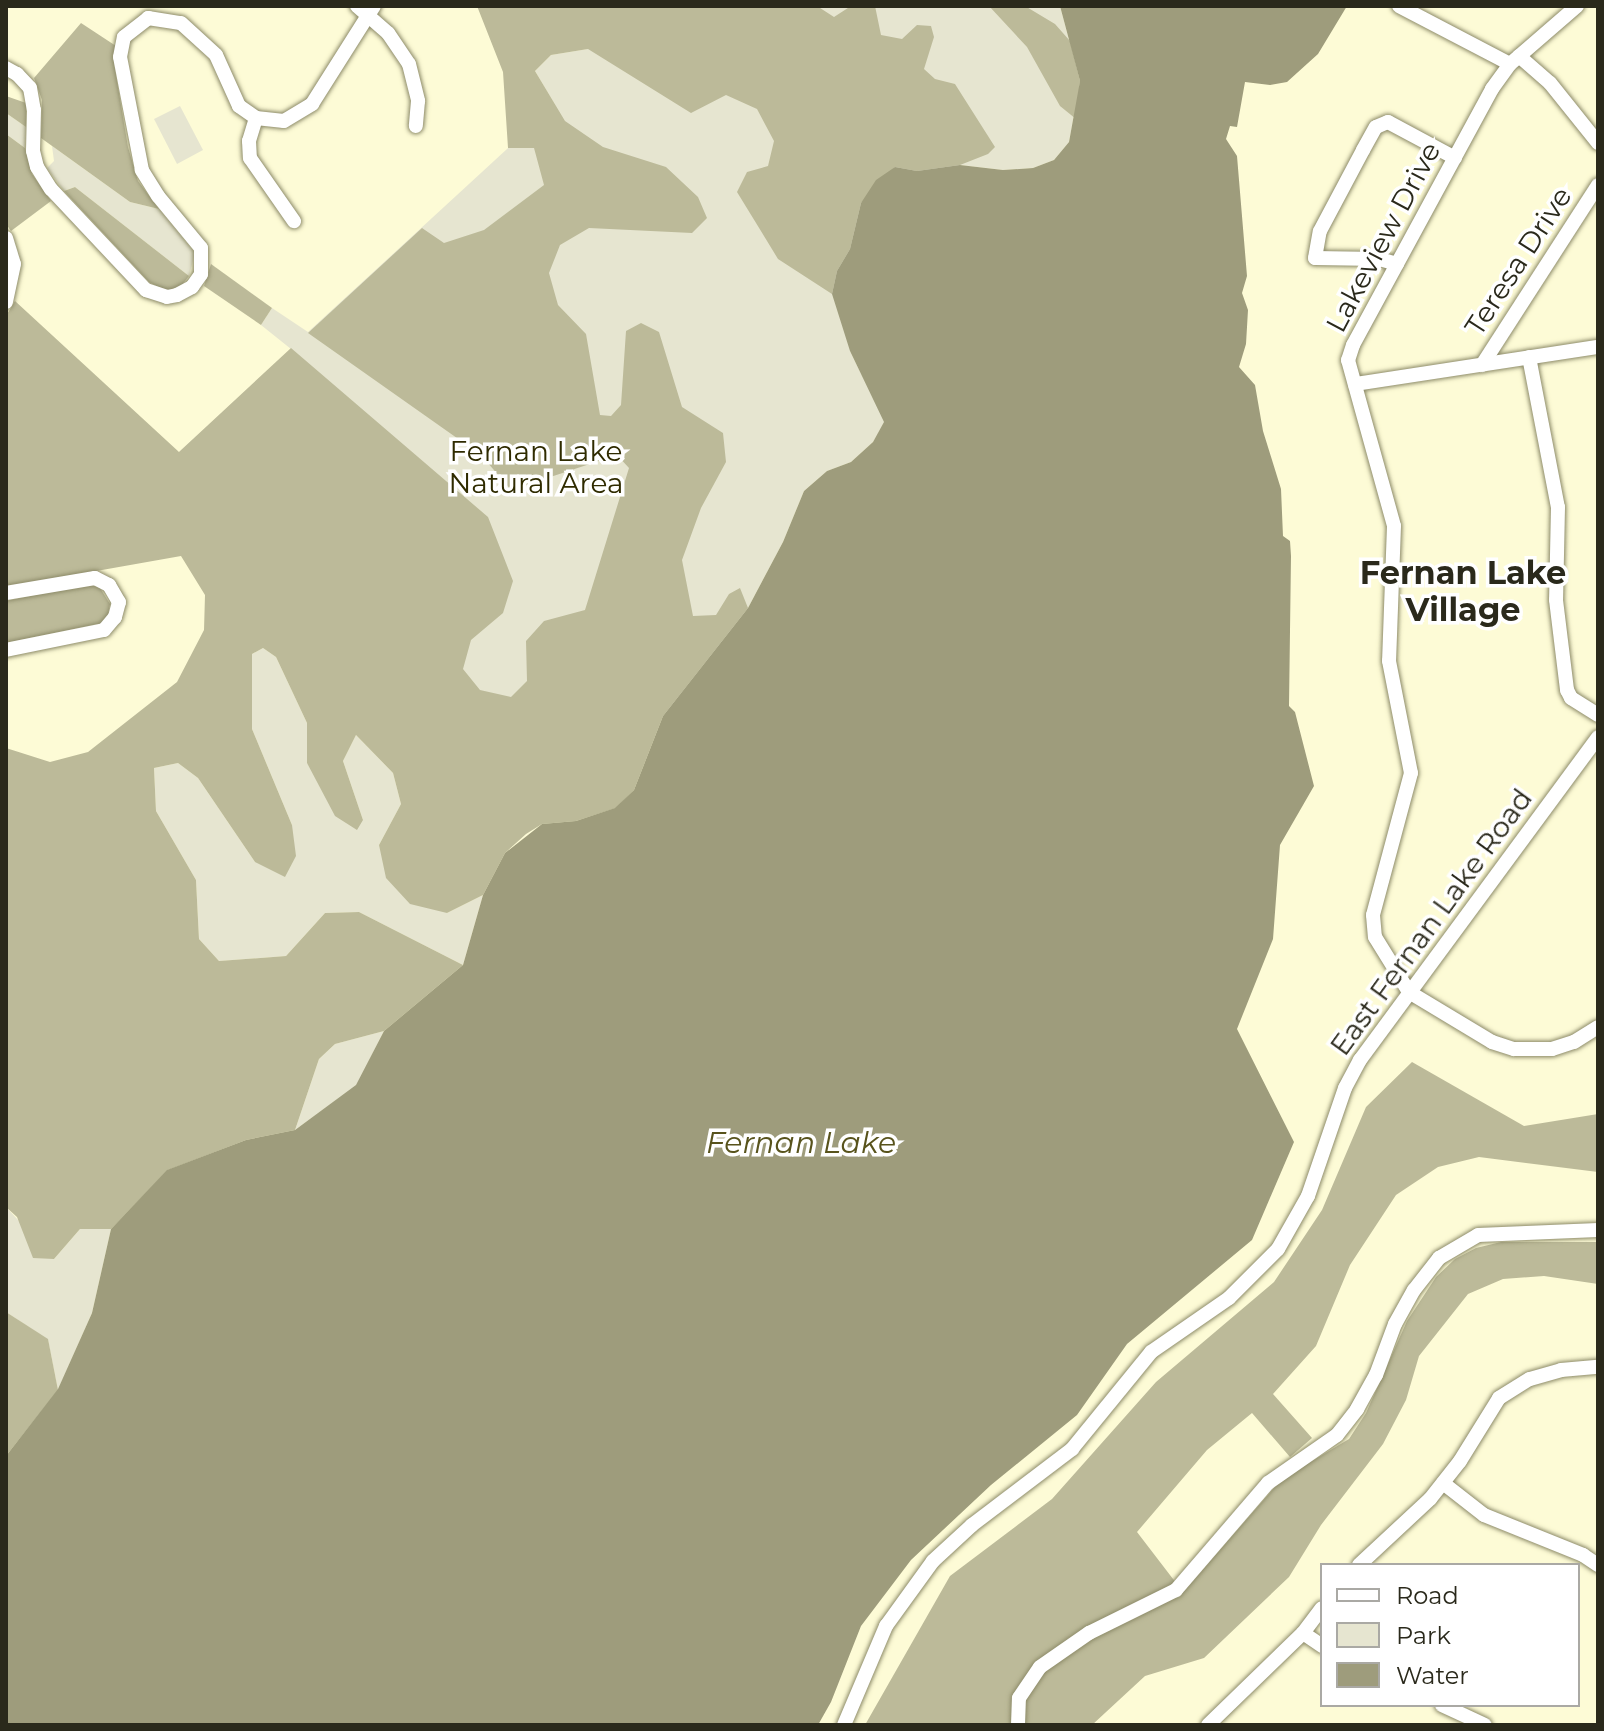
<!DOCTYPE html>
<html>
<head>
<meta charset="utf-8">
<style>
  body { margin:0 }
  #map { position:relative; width:1604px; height:1731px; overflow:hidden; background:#fdfbd6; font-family:Montserrat,sans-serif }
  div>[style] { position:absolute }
  .green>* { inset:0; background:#e6e5d0 }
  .forest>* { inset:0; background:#bcba99 }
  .water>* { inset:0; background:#9e9c7c }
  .roads { filter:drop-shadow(0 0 2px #8d8b69) drop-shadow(0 0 2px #8d8b69) }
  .minor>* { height:14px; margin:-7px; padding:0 7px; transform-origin:7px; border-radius:7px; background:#fff }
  span { translate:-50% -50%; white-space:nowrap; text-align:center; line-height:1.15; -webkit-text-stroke:7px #fff; paint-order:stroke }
  .street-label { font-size:28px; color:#2a291b }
  .park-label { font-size:28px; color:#2f2b00 }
  .water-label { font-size:30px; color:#58531c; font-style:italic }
  .quarter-label { font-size:32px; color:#2a291b; font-weight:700 }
  .frame { position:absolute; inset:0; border:8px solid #2a291b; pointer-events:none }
  .legend { position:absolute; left:1320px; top:1563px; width:260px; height:144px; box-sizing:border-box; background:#fff; border:2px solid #aaa9a4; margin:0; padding:10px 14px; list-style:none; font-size:24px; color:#2a291b }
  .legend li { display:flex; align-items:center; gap:16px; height:40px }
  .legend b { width:40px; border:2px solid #aaa9a4 }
</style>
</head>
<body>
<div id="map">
  <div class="green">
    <div style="clip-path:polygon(640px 6px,1060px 6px,1080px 81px,1069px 142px,1054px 160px,1033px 168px,1003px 170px,960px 165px,850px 351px,885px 422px,873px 442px,851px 462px,827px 471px,804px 491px,783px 542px,748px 608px,663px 716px,616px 808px,179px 452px,291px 349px,261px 325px,272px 308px,308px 332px,555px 105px,535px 71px,551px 55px,588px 49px)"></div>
    <div style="clip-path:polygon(180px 106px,203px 150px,177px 164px,154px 119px)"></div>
    <div style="clip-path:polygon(6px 113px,26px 127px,25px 148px,6px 134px)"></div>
    <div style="clip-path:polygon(52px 146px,130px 202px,159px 209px,195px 253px,189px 276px,75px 187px,64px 191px,47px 168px,54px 161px)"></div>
    <div style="clip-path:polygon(263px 648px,276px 657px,307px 723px,307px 763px,363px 820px,343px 761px,356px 735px,393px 773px,401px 804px,379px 845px,447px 913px,483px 895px,463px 965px,359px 912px,325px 913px,286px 956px,219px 961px,199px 939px,196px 880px,156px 811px,154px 768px,178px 763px,198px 778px,255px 862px,292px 825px,252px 729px,252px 654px)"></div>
    <div style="clip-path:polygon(384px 1031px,357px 1085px,295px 1130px,319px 1059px,335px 1044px)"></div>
    <div style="clip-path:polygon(6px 1207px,54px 1259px,80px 1229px,111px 1229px,92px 1313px,58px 1390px,48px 1340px,6px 1312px)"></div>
  </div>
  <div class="forest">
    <div style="clip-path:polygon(477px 6px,817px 6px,834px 17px,851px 6px,875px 6px,881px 35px,902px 39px,917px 25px,931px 26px,934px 37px,924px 69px,935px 79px,955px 84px,995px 147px,988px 154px,960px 165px,917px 171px,895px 167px,861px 203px,850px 249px,837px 271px,832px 294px,778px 259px,737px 192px,747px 172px,768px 166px,774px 141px,757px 109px,726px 95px,691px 113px,588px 49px,551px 55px,535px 71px,565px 121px,603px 147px,666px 167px,698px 197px,707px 218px,692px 233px,589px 228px,560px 245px,549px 273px,558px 305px,586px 334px,600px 415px,611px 416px,621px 405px,626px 331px,641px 323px,659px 332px,682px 407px,723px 433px,726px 462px,701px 508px,682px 560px,693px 616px,716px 615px,729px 594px,740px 588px,748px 608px,663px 716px,634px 790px,616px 808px,576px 821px,542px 824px,526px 834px,505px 853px,483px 895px,447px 913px,410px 904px,386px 878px,379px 845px,401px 804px,393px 773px,356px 735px,343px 761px,363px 820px,357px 830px,335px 816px,307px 763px,307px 723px,276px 657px,263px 648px,252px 654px,252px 729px,292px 825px,296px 856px,285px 877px,255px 862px,198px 778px,178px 763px,154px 768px,156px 811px,196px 880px,199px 939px,219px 961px,286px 956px,325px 913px,359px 912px,463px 965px,384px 1031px,335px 1044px,319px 1059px,295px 1130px,246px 1140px,168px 1170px,111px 1229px,80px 1229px,54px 1259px,33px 1258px,17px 1217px,6px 1207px,6px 748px,50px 762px,88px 752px,177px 682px,204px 630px,205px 595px,181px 556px,6px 587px,6px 316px,15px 301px,179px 452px,291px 348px,488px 517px,513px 581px,503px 613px,471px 640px,463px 669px,480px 690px,511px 697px,527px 681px,526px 641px,544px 621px,585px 610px,629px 468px,617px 455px,511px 490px,481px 455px,308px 333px,422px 228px,444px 243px,484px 230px,544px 185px,534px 148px,508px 148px,503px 72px)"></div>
    <div style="clip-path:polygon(989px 6px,1025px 6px,1055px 24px,1070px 41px,1080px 81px,1076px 119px,1060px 106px,1027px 47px)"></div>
    <div style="clip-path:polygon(81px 23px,116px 46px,114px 63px,128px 147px,138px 181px,159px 209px,130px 202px,41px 138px,42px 100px,34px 78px)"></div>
    <div style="clip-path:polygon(6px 96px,26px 103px,26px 127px,6px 113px)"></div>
    <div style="clip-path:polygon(6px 134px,25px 148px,32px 174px,51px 201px,11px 231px,6px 224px)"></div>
    <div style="clip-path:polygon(75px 187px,189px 276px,181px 286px,166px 291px,149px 282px,64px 191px)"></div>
    <div style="clip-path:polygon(211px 264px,272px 308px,261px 325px,204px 286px)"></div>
    <div style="clip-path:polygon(88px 584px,100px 588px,110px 604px,108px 615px,102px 623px,6px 643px,6px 601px)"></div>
    <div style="clip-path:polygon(1412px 1062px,1524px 1126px,1598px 1114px,1598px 1172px,1479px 1157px,1438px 1167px,1396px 1195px,1350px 1265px,1316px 1346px,1273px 1394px,1312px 1438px,1290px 1457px,1252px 1413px,1207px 1450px,1137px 1532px,1183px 1592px,1282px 1479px,1349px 1439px,1366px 1413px,1407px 1321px,1436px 1277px,1455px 1259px,1476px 1248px,1501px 1242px,1598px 1242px,1598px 1284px,1544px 1276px,1503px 1279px,1468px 1294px,1419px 1356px,1406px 1400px,1383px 1444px,1321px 1525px,1289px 1577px,1204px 1658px,1145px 1676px,1092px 1725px,865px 1725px,950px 1576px,1052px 1499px,1156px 1382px,1274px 1282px,1322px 1210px,1366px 1107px)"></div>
    <div style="clip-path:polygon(6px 1312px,48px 1339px,58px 1390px,6px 1456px)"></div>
  </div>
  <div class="water">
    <div style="clip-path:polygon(1060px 6px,1347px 6px,1318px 54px,1287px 82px,1270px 85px,1245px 82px,1237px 127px,1230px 126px,1226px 139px,1237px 156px,1247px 276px,1242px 293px,1248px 310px,1246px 344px,1239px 367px,1255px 385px,1263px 431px,1281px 489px,1283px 536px,1290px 541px,1291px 556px,1289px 706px,1295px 712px,1314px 786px,1280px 845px,1273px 939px,1237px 1029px,1294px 1142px,1252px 1240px,1127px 1344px,1077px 1415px,991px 1485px,911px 1560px,861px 1626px,831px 1702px,818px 1725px,6px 1725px,6px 1456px,58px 1389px,92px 1313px,111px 1229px,167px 1170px,246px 1140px,295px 1130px,356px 1085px,384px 1031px,463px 965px,483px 895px,505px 853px,542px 824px,576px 821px,615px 808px,634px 790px,663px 716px,748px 608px,783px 542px,804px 491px,827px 471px,851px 462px,873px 442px,884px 422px,850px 351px,832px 294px,837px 271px,850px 249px,861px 203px,876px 180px,895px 167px,917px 171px,960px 165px,1003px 170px,1033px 168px,1054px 160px,1069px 142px,1080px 81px)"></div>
  </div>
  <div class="roads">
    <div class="minor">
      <div style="left:357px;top:6px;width:41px;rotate:41.1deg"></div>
      <div style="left:388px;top:33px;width:37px;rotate:56deg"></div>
      <div style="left:409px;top:64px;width:38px;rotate:76deg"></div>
      <div style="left:418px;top:101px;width:25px;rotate:95deg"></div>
      <div style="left:1399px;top:6px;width:125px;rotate:27.6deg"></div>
      <div style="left:1577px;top:6px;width:89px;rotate:139.1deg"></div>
      <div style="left:1510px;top:64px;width:31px;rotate:126deg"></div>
      <div style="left:1492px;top:89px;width:291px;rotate:118.5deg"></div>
      <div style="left:1353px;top:345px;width:16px;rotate:108deg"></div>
      <div style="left:1348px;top:360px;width:172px;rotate:74.5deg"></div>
      <div style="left:1394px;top:526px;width:135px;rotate:92.1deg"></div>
      <div style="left:1389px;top:661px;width:114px;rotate:78.9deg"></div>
      <div style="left:1411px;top:773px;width:147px;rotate:105deg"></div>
      <div style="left:1373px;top:915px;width:22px;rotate:85deg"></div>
      <div style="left:1375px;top:937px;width:65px;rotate:58.3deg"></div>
      <div style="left:1409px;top:992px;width:97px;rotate:31.1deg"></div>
      <div style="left:1492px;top:1042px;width:23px;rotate:18deg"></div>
      <div style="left:1514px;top:1049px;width:38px"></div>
      <div style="left:1552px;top:1049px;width:23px;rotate:-18deg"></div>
      <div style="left:1574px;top:1042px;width:28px;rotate:-32deg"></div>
      <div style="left:1519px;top:56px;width:41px;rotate:41.1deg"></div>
      <div style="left:1550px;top:83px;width:77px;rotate:51.3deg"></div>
      <div style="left:6px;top:68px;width:13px;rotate:29deg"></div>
      <div style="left:17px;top:74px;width:19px;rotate:47deg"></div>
      <div style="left:30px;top:88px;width:22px;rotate:80deg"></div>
      <div style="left:34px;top:110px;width:41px;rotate:91.4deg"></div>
      <div style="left:33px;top:151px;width:16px;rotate:76deg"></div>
      <div style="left:37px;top:167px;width:26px;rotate:58deg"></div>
      <div style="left:51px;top:189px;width:139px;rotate:46.8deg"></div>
      <div style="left:146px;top:290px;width:22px;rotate:18deg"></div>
      <div style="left:167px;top:297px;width:10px;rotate:-11deg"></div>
      <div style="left:177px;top:295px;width:17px;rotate:-28deg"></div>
      <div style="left:192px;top:287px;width:16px;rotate:-55deg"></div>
      <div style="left:201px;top:274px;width:26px;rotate:-90deg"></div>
      <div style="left:201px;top:248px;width:67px;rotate:-129.6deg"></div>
      <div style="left:158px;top:196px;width:31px;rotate:-122deg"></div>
      <div style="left:142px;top:170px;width:115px;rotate:-101deg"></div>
      <div style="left:120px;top:57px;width:20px;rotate:-79deg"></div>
      <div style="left:124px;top:37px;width:31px;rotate:-38deg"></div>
      <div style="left:148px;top:18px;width:33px;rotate:9deg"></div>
      <div style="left:181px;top:23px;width:47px;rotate:42.4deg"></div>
      <div style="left:216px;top:55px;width:56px;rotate:65.7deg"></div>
      <div style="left:239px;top:106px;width:21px;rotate:35deg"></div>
      <div style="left:256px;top:118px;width:28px;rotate:6deg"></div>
      <div style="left:284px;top:121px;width:33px;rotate:-31deg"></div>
      <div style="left:312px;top:104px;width:116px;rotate:-57.7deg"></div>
      <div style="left:256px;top:118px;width:24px;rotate:107deg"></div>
      <div style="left:249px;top:141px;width:17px;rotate:87deg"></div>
      <div style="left:250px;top:158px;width:77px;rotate:55.1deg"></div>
      <div style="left:6px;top:238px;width:27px;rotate:73deg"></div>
      <div style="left:14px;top:264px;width:39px;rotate:102deg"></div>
      <div style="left:1397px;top:264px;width:19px;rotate:-164deg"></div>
      <div style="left:1379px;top:259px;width:64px;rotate:-179.1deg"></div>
      <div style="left:1315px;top:258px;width:27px;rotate:-80deg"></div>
      <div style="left:1320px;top:231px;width:92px;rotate:-62deg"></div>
      <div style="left:1363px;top:150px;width:26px;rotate:-61deg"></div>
      <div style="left:1376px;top:127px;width:13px;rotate:-23deg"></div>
      <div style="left:1388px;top:122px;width:76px;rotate:28.2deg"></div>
      <div style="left:1529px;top:357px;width:153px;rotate:79.1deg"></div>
      <div style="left:1558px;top:507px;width:93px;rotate:91.2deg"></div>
      <div style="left:1556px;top:600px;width:91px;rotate:83deg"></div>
      <div style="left:1567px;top:690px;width:9px;rotate:63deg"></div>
      <div style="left:1571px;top:698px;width:32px;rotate:32deg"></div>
      <div style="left:1482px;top:365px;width:214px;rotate:-57.2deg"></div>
      <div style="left:1355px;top:384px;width:246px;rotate:-8.7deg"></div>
      <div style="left:6px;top:593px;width:90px;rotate:-9.6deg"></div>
      <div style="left:95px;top:578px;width:16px;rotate:27deg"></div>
      <div style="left:109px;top:585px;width:20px;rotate:60deg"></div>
      <div style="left:119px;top:602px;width:16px;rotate:105deg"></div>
      <div style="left:115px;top:617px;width:17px;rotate:130deg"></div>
      <div style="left:104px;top:630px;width:100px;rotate:168.5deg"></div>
      <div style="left:1443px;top:1483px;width:52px;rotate:38deg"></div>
      <div style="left:1484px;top:1515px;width:107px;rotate:22deg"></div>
      <div style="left:1583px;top:1555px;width:18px;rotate:34deg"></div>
      <div style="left:1359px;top:1565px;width:97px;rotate:-42.9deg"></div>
      <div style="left:1430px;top:1499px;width:48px;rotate:-51.7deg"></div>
      <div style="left:1460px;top:1461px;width:74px;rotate:-58.2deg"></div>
      <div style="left:1499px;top:1398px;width:36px;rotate:-32deg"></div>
      <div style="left:1530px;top:1379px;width:32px;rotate:-16deg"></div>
      <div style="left:1561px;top:1370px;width:37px;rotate:-5deg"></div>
      <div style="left:1303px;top:1633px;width:23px;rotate:34deg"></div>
      <div style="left:1442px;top:1705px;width:47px;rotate:24.9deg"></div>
      <div style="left:844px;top:1725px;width:108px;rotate:-67deg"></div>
      <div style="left:886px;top:1626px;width:80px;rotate:-54.1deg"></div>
      <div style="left:933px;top:1561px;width:53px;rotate:-42.7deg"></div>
      <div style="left:972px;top:1525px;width:126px;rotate:-37.2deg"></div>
      <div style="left:1072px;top:1449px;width:125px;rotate:-50.8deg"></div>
      <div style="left:1151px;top:1352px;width:95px;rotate:-34.7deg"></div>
      <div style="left:1229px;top:1298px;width:69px;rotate:-45deg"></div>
      <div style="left:1278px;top:1249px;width:61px;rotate:-60.5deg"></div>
      <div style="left:1308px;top:1196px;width:114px;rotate:-71.1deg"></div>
      <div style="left:1345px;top:1088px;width:32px;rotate:-62deg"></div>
      <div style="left:1360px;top:1060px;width:401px;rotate:-53.6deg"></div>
      <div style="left:1018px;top:1725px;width:27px;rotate:-88deg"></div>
      <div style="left:1019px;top:1698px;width:37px;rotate:-56deg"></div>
      <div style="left:1040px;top:1667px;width:60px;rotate:-34.8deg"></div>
      <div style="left:1089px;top:1633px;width:97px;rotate:-26.3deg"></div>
      <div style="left:1176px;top:1590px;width:141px;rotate:-49.3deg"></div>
      <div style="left:1268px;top:1483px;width:84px;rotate:-34.8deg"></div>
      <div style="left:1337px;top:1435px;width:33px;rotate:-52deg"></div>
      <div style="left:1357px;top:1409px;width:39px;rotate:-61deg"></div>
      <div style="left:1376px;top:1375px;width:54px;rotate:-69.6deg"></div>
      <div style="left:1395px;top:1324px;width:39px;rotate:-61deg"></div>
      <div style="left:1414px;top:1290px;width:41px;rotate:-52deg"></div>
      <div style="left:1439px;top:1258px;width:45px;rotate:-30.5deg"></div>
      <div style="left:1478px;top:1235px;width:120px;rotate:-2.4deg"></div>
      <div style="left:1208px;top:1725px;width:132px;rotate:-44.1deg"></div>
      <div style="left:1303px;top:1633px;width:31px;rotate:-53deg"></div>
    </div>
  </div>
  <div class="street-label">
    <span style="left:1383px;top:237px;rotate:-62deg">Lakeview Drive</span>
    <span style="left:1518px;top:261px;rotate:-57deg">Teresa Drive</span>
    <span style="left:1431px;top:922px;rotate:-54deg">East Fernan Lake Road</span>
  </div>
  <div class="park-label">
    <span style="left:536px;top:467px">Fernan Lake<br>Natural Area</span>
  </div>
  <div class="water-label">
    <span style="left:801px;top:1143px">Fernan Lake</span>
  </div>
  <div class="quarter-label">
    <span style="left:1463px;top:592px">Fernan Lake<br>Village</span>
  </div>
  <div class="frame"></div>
  <ul class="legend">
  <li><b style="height:10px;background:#fff"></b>Road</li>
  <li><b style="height:22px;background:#e6e5d0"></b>Park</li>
  <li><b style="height:22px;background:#9e9c7c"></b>Water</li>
  </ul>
</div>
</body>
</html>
